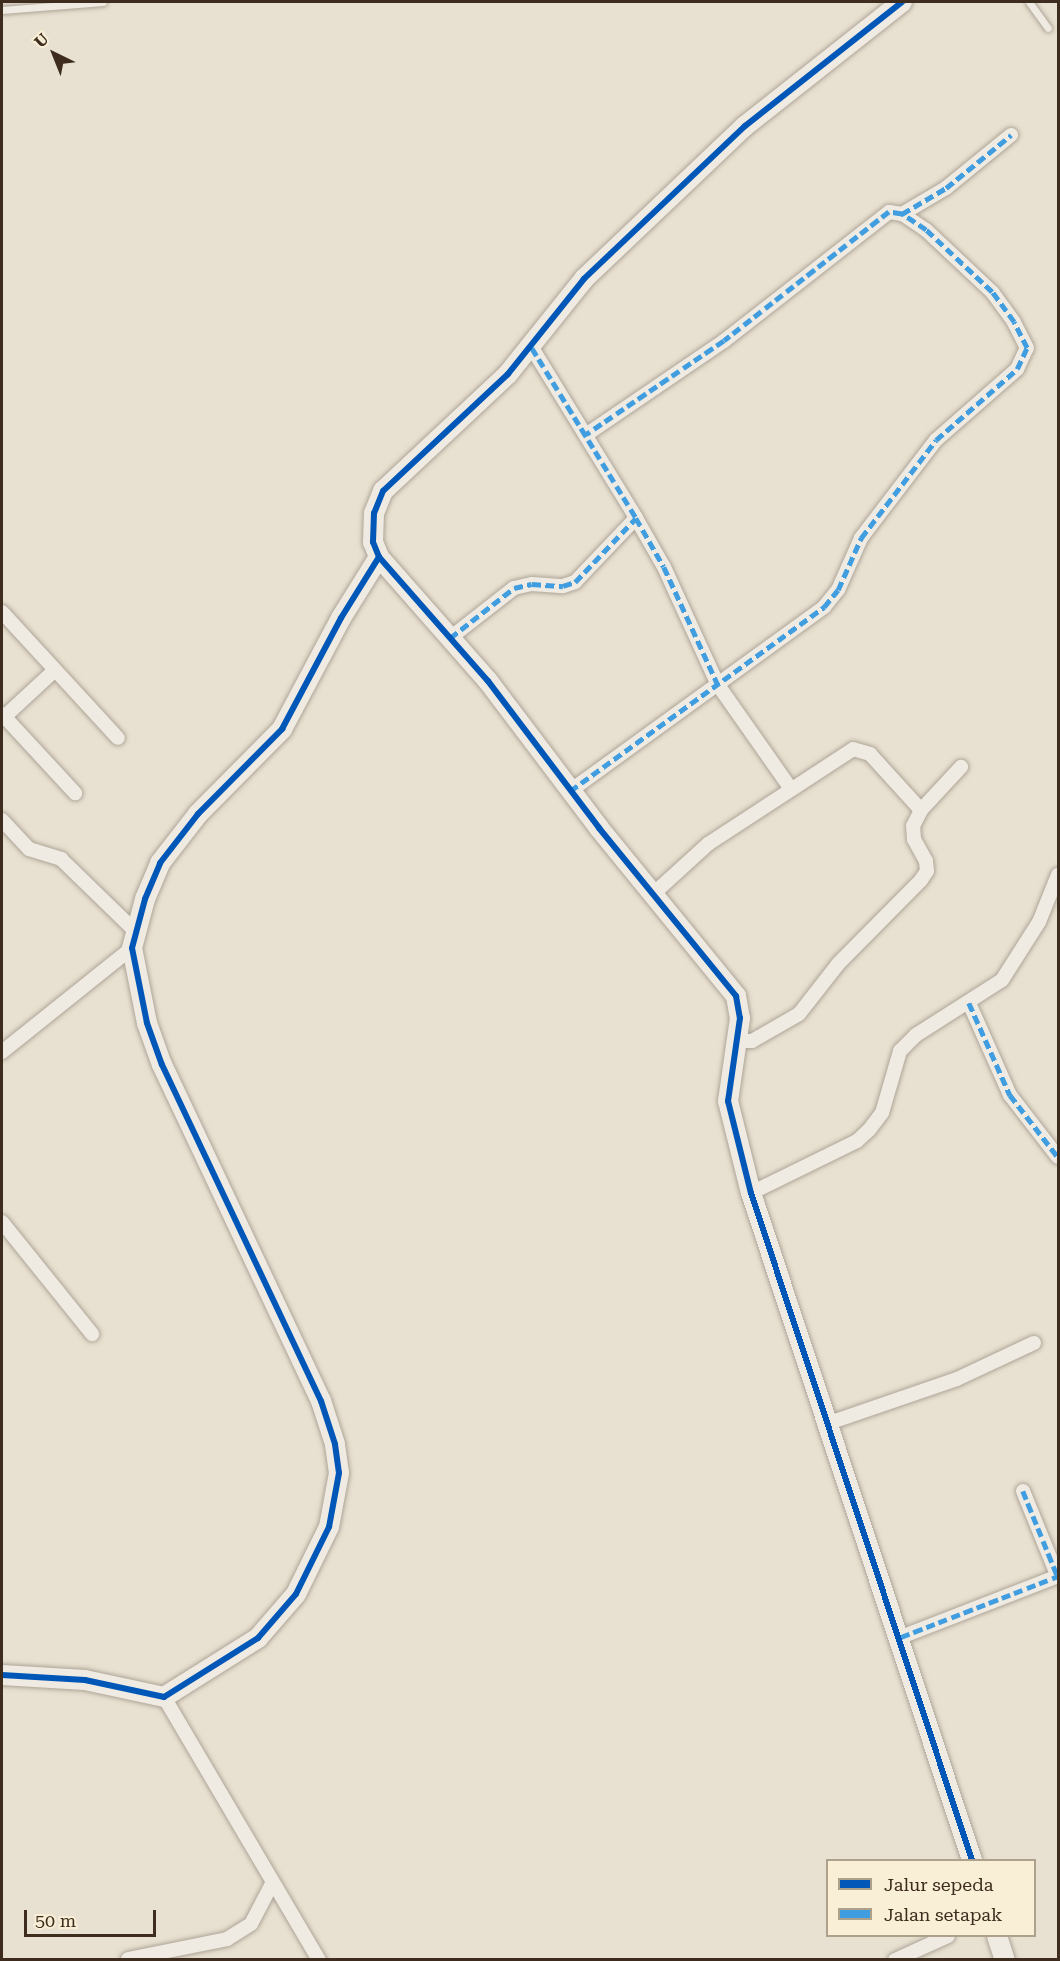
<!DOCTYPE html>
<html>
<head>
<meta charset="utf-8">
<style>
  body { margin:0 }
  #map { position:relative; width:1060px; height:1961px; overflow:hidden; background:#e8e0d0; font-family:"Roboto Serif",serif }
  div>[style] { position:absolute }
  .roads { filter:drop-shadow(0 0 2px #aea598) drop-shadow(0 0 2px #aea598) }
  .lane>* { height:7px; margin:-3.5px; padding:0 3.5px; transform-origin:3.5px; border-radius:3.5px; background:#f0ebe2 }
  .street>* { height:14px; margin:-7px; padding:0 7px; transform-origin:7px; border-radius:7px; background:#f0ebe2 }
  .secondary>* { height:20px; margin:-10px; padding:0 10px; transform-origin:10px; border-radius:10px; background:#f0ebe2 }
  .quiet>* { height:4.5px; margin-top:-2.25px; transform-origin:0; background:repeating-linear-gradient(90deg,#3f9de0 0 9px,transparent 0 13.5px) }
  .cycleway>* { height:6px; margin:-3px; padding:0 3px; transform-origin:3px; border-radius:3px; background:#0057b8 }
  span { translate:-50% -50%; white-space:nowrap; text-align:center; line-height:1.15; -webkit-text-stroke:4.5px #f9eed6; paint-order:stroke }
  .frame { position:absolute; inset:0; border:3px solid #3e2d1e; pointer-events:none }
  .legend { position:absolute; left:826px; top:1859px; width:210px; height:78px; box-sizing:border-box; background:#f9eed6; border:2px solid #aea18c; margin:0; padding:8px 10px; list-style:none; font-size:18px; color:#3e2d1e }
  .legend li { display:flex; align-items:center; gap:12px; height:30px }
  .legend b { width:30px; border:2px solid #aea18c }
  .north { position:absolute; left:24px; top:24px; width:60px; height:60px; -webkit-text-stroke:4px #f9eed6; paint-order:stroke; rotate:317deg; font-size:16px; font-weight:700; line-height:24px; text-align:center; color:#3e2d1e }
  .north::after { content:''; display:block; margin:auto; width:21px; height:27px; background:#3e2d1e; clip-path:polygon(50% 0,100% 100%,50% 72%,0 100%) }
  .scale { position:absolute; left:24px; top:1910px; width:132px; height:27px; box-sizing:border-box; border:3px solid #3e2d1e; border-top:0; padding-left:8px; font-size:18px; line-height:21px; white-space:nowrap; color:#3e2d1e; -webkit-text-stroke:4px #f9eed6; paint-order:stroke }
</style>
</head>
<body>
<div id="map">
  <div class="roads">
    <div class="lane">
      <div style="left:1029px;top:2px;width:32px;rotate:54deg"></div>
      <div style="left:2px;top:10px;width:101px;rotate:-4.5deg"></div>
    </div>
    <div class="street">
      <div style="left:902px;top:214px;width:51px;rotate:-30.6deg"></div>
      <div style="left:946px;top:188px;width:84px;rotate:-39.2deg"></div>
      <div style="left:532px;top:348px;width:199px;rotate:58.5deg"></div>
      <div style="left:2px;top:612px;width:171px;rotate:47.4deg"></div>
      <div style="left:450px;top:638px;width:81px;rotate:-38deg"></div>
      <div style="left:514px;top:588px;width:18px;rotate:-13deg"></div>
      <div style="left:532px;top:584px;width:31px;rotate:4deg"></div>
      <div style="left:563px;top:586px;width:13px;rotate:-18deg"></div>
      <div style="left:575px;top:582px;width:88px;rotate:-46.4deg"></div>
      <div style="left:636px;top:518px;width:56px;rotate:60.3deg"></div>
      <div style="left:664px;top:567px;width:130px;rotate:65.4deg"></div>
      <div style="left:718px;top:685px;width:127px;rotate:54.9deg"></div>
      <div style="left:2px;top:714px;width:108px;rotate:47.3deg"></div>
      <div style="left:2px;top:719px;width:72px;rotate:-42.8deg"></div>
      <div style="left:570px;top:791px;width:314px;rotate:-35.9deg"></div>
      <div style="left:824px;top:607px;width:22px;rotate:-51deg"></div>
      <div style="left:838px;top:590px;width:57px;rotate:-66.1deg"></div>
      <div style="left:861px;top:538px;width:123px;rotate:-52.6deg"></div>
      <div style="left:936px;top:440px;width:108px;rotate:-41.2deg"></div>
      <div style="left:1017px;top:369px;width:23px;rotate:-65deg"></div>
      <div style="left:1027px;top:348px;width:29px;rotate:-117deg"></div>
      <div style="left:1014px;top:322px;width:37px;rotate:-126deg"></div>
      <div style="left:992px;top:292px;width:91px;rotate:-136.8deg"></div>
      <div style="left:926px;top:230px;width:29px;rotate:-146deg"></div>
      <div style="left:902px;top:214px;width:13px;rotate:-171deg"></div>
      <div style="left:889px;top:212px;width:209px;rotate:142deg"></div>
      <div style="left:724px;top:341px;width:166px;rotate:145.8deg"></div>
      <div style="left:2px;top:820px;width:40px;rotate:47deg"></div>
      <div style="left:29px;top:849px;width:34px;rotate:17deg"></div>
      <div style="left:61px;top:859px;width:103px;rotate:44.2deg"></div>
      <div style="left:652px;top:895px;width:76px;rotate:-42.3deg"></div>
      <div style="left:708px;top:844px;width:173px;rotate:-33.2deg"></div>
      <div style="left:853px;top:749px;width:18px;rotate:16deg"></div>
      <div style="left:870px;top:754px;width:76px;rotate:47.7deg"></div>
      <div style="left:969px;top:1003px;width:101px;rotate:66deg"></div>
      <div style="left:1010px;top:1095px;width:78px;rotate:52.3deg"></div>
      <div style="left:738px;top:1041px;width:14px"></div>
      <div style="left:752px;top:1041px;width:54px;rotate:-29.9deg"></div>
      <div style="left:799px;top:1014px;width:63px;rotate:-52deg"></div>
      <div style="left:838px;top:964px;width:118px;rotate:-45.3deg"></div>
      <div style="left:921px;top:880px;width:11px;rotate:-56deg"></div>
      <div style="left:927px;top:871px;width:10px;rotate:-96deg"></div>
      <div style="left:926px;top:861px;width:25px;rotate:-119deg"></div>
      <div style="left:914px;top:839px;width:13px;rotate:-94deg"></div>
      <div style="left:913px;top:826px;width:18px;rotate:-63deg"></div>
      <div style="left:921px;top:810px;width:59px;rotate:-47.1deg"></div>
      <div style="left:2px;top:1052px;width:166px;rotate:-38.7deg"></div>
      <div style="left:751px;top:1193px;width:118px;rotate:-26.1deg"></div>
      <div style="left:857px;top:1141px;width:16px;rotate:-43deg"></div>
      <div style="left:869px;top:1130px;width:21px;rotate:-53deg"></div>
      <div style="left:882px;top:1113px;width:65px;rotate:-73.8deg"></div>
      <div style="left:900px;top:1051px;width:23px;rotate:-45deg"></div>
      <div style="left:916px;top:1035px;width:102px;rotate:-32.6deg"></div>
      <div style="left:1002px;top:980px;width:69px;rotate:-57.5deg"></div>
      <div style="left:1039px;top:922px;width:51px;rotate:-68deg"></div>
      <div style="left:2px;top:1222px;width:144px;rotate:51.2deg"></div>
      <div style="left:829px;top:1423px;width:135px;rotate:-19deg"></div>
      <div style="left:957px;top:1379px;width:85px;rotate:-25.1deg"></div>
      <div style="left:1023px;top:1491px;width:93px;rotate:67.9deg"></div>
      <div style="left:901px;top:1637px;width:168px;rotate:-21.2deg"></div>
      <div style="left:164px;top:1697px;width:305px;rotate:59.5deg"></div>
      <div style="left:128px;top:1959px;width:101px;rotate:-11.4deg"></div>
      <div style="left:227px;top:1939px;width:28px;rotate:-32deg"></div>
      <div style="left:251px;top:1924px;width:47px;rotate:-62.4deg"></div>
      <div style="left:895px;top:1960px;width:58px;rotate:-24.4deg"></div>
    </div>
    <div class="secondary">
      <div style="left:902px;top:2px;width:200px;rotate:141.7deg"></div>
      <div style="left:745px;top:126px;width:222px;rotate:136.5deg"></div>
      <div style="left:584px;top:279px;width:122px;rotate:128.7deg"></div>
      <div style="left:508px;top:374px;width:171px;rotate:136.9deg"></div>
      <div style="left:383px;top:491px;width:24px;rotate:112deg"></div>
      <div style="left:374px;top:513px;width:29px;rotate:92deg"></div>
      <div style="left:373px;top:542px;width:16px;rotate:68deg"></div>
      <div style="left:379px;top:557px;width:165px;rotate:48.7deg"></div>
      <div style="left:488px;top:681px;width:184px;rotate:52.9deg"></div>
      <div style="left:599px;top:828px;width:217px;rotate:50.8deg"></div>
      <div style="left:736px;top:996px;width:22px;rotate:80deg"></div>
      <div style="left:740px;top:1018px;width:84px;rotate:98.2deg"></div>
      <div style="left:728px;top:1101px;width:95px;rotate:76deg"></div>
      <div style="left:751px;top:1193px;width:703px;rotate:71.67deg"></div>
      <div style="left:2px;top:1675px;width:83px;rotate:3.4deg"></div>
      <div style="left:85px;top:1680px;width:81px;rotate:12.1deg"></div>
      <div style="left:164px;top:1697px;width:111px;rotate:-32.1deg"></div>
      <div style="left:258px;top:1638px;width:58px;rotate:-49.2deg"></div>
      <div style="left:296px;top:1594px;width:75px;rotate:-63.8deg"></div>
      <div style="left:329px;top:1527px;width:55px;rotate:-79.5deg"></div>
      <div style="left:339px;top:1473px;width:29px;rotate:-98deg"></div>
      <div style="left:335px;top:1444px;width:45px;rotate:-108deg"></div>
      <div style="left:321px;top:1401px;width:372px;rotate:-115.3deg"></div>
      <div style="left:162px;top:1065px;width:45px;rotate:-109.7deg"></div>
      <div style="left:147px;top:1023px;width:76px;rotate:-101.3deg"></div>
      <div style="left:132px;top:948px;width:51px;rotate:-75.1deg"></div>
      <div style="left:145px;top:899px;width:39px;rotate:-67deg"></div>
      <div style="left:160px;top:863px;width:62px;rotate:-52.2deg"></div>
      <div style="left:198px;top:814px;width:120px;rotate:-45.3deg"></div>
      <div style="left:282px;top:729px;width:126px;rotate:-62deg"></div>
      <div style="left:341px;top:618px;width:72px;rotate:-58.1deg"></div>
      <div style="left:997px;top:1936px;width:25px;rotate:72deg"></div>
    </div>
  </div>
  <div class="quiet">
    <div style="left:902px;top:214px;width:51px;rotate:-30.6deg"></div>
    <div style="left:946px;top:188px;width:84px;rotate:-39.2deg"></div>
    <div style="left:532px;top:348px;width:199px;rotate:58.5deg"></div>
    <div style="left:450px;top:638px;width:81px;rotate:-38deg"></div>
    <div style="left:514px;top:588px;width:18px;rotate:-13deg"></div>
    <div style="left:532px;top:584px;width:31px;rotate:4deg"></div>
    <div style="left:563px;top:586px;width:13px;rotate:-18deg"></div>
    <div style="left:575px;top:582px;width:88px;rotate:-46.4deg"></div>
    <div style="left:636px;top:518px;width:56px;rotate:60.3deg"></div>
    <div style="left:664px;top:567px;width:130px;rotate:65.4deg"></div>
    <div style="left:570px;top:791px;width:314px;rotate:-35.9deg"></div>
    <div style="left:824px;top:607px;width:22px;rotate:-51deg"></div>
    <div style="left:838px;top:590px;width:57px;rotate:-66.1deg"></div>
    <div style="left:861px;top:538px;width:123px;rotate:-52.6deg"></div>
    <div style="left:936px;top:440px;width:108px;rotate:-41.2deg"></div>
    <div style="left:1017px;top:369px;width:23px;rotate:-65deg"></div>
    <div style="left:1027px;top:348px;width:29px;rotate:-117deg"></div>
    <div style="left:1014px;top:322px;width:37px;rotate:-126deg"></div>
    <div style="left:992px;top:292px;width:91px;rotate:-136.8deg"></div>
    <div style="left:926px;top:230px;width:29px;rotate:-146deg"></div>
    <div style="left:902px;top:214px;width:13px;rotate:-171deg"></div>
    <div style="left:889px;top:212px;width:209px;rotate:142deg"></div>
    <div style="left:724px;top:341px;width:166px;rotate:145.8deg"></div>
    <div style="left:969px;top:1003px;width:101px;rotate:66deg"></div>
    <div style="left:1010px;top:1095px;width:78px;rotate:52.3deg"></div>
    <div style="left:1023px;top:1491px;width:93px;rotate:67.9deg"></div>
    <div style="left:901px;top:1637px;width:168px;rotate:-21.2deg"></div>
  </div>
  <div class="cycleway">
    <div style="left:902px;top:2px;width:200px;rotate:141.7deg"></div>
    <div style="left:745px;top:126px;width:222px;rotate:136.5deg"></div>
    <div style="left:584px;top:279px;width:122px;rotate:128.7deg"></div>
    <div style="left:508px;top:374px;width:171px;rotate:136.9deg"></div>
    <div style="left:383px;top:491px;width:24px;rotate:112deg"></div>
    <div style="left:374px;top:513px;width:29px;rotate:92deg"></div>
    <div style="left:373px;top:542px;width:16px;rotate:68deg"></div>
    <div style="left:379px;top:557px;width:165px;rotate:48.7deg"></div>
    <div style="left:488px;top:681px;width:184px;rotate:52.9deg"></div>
    <div style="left:599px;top:828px;width:217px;rotate:50.8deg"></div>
    <div style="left:736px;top:996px;width:22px;rotate:80deg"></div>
    <div style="left:740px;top:1018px;width:84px;rotate:98.2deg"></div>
    <div style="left:728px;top:1101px;width:95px;rotate:76deg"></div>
    <div style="left:751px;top:1193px;width:703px;rotate:71.67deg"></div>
    <div style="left:2px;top:1675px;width:83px;rotate:3.4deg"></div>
    <div style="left:85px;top:1680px;width:81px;rotate:12.1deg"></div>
    <div style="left:164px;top:1697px;width:111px;rotate:-32.1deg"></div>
    <div style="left:258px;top:1638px;width:58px;rotate:-49.2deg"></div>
    <div style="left:296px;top:1594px;width:75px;rotate:-63.8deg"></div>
    <div style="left:329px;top:1527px;width:55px;rotate:-79.5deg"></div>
    <div style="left:339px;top:1473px;width:29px;rotate:-98deg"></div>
    <div style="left:335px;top:1444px;width:45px;rotate:-108deg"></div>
    <div style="left:321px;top:1401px;width:372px;rotate:-115.3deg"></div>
    <div style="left:162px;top:1065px;width:45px;rotate:-109.7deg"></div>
    <div style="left:147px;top:1023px;width:76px;rotate:-101.3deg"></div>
    <div style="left:132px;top:948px;width:51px;rotate:-75.1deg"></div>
    <div style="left:145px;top:899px;width:39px;rotate:-67deg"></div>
    <div style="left:160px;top:863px;width:62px;rotate:-52.2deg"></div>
    <div style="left:198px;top:814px;width:120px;rotate:-45.3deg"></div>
    <div style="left:282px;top:729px;width:126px;rotate:-62deg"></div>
    <div style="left:341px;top:618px;width:72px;rotate:-58.1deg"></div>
  </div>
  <div class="frame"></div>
  <ul class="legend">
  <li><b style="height:8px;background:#0057b8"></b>Jalur sepeda</li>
  <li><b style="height:8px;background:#3f9de0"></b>Jalan setapak</li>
  </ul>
  <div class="north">U</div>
  <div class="scale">50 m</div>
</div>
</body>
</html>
